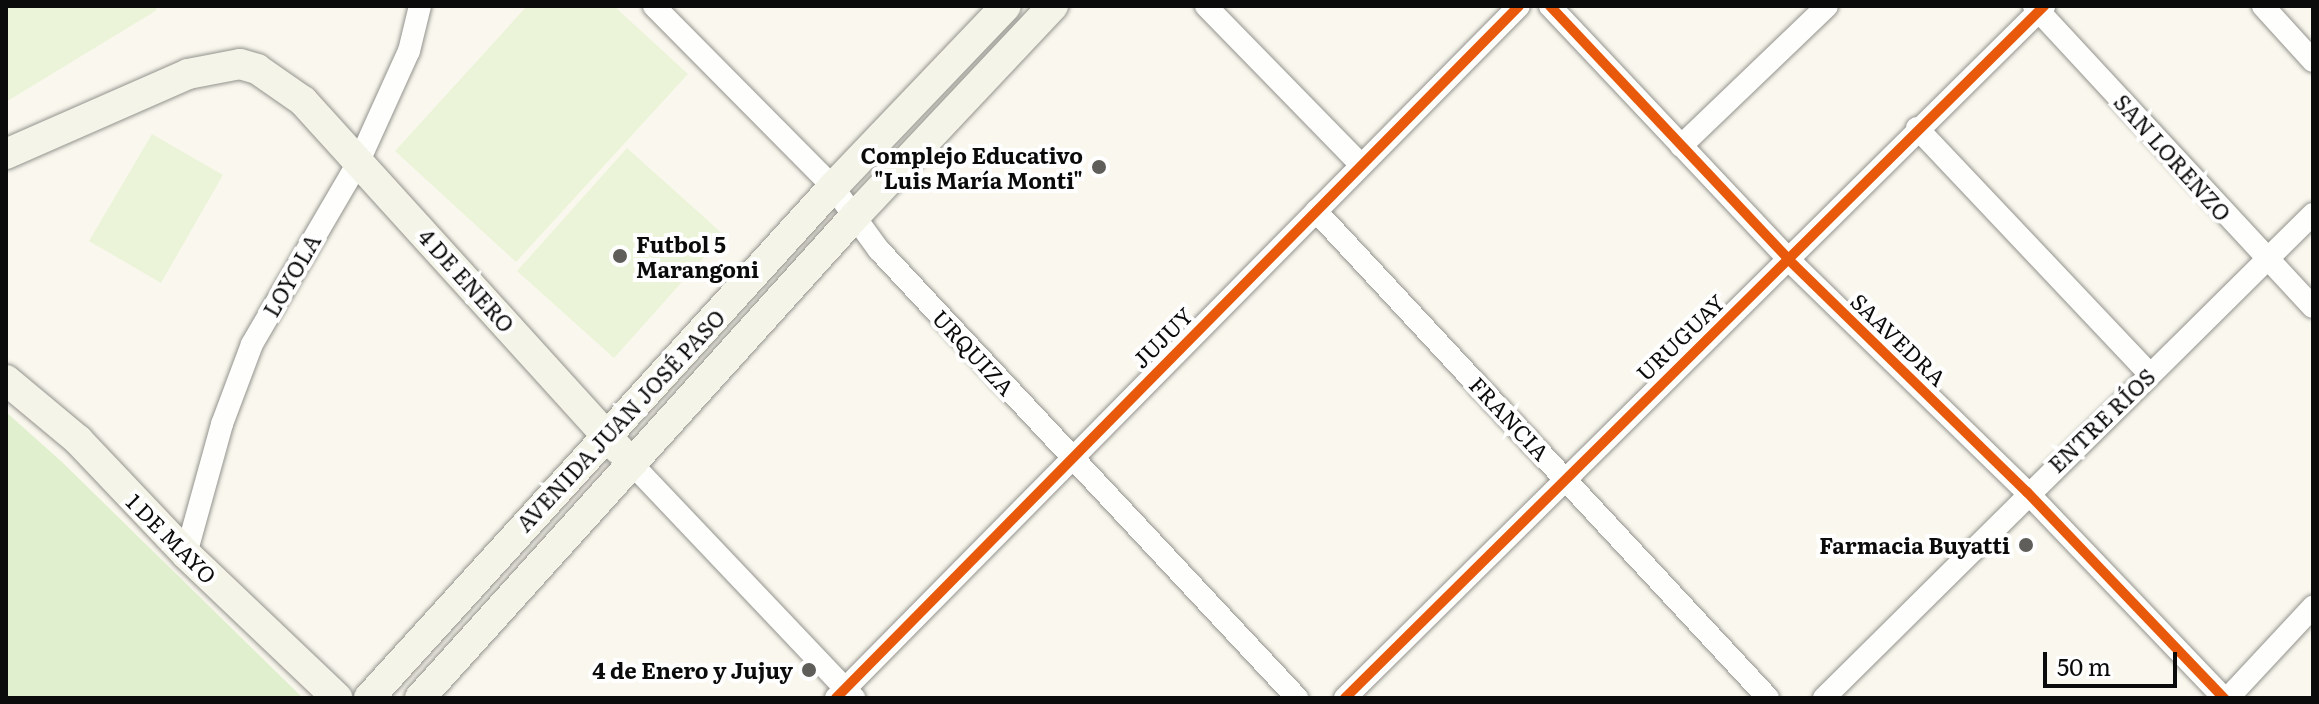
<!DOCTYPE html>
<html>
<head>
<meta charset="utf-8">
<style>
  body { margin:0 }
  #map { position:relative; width:2319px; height:704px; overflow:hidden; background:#faf8ee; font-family:Literata,serif }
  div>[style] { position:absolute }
  .green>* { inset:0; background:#e0efce }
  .pitch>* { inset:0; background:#ebf4d8 }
  .roads { filter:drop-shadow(0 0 2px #93928d) drop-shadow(0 0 2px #93928d) }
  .street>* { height:22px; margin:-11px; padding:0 11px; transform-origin:11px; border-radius:11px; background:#fefefc }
  .secondary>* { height:30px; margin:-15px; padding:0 15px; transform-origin:15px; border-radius:15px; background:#f4f4e8 }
  .cycleway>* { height:10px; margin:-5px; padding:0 5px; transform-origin:5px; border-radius:5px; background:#e8590c }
  .dots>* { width:22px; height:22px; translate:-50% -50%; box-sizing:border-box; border:4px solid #fff; border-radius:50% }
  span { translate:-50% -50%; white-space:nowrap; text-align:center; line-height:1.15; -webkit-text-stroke:8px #fff; paint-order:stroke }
  .poi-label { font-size:22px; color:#0b0b0b; font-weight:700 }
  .right { translate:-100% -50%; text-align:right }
  .left { translate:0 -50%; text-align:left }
  .street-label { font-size:22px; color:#0b0b0b }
  .frame { position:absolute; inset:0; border:8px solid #0b0b0b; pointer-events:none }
  .scale { position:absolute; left:2043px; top:652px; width:134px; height:36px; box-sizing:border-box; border:4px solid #0b0b0b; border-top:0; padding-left:10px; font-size:24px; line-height:28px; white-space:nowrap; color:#0b0b0b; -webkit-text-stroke:6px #fff; paint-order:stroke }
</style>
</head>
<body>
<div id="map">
  <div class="green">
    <div style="clip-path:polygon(6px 412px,62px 462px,303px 698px,6px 698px)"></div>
  </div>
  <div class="pitch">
    <div style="clip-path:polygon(6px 6px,154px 6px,157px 10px,6px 102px)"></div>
    <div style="clip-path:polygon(527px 6px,614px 6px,688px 74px,516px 262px,395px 151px)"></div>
    <div style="clip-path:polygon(152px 134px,223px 175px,161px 283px,89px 241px)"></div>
    <div style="clip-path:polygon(627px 148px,724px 235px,614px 358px,517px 271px)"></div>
  </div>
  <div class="roads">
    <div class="street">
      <div style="left:654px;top:6px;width:255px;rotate:45.3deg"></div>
      <div style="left:833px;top:187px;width:78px;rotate:53.9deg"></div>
      <div style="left:879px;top:250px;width:613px;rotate:46.98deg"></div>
      <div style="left:1206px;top:6px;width:222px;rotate:45.7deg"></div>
      <div style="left:1550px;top:6px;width:347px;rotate:46.7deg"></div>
      <div style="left:1788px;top:259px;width:334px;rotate:44.3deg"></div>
      <div style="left:2027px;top:492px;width:285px;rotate:46.3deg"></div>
      <div style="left:2034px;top:6px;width:410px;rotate:47.2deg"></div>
      <div style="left:2263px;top:6px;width:74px;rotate:47.7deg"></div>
      <div style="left:1917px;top:128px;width:337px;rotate:46.6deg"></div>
      <div style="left:1681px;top:146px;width:202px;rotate:-43.8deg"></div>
      <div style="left:1316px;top:211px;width:664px;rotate:47.13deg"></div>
      <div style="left:632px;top:464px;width:323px;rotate:46.5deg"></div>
      <div style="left:186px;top:554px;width:135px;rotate:-74.5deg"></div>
      <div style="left:222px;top:424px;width:85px;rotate:-69.4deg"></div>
      <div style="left:252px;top:344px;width:212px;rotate:-59.7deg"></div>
      <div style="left:359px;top:161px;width:121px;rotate:-65.6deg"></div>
      <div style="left:409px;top:51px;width:46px;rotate:-76.3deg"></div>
      <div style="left:836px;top:698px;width:972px;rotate:-45.38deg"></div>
      <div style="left:1345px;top:698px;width:984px;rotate:-44.71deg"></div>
      <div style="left:1824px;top:698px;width:688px;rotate:-44.71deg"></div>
      <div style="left:2228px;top:698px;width:125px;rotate:-47deg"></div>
    </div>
    <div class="secondary">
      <div style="left:6px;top:154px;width:199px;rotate:-23.7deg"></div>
      <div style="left:188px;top:74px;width:53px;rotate:-10.9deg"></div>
      <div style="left:240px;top:64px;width:18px;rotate:16deg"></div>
      <div style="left:257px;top:69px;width:56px;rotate:34.8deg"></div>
      <div style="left:303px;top:101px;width:471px;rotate:47.8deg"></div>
      <div style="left:6px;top:380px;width:94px;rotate:39.8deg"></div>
      <div style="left:78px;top:440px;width:157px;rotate:46.5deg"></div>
      <div style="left:186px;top:554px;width:209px;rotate:43.6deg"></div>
      <div style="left:369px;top:698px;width:690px;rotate:-47.76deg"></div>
      <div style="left:833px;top:187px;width:250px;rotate:-46.3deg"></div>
      <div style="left:420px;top:698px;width:649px;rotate:-47.93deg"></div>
      <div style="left:855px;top:216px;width:289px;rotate:-46.7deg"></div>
    </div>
  </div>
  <div class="cycleway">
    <div style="left:1550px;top:6px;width:347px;rotate:46.7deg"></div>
    <div style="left:1788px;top:259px;width:334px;rotate:44.3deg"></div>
    <div style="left:2027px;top:492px;width:285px;rotate:46.3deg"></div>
    <div style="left:836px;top:698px;width:972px;rotate:-45.38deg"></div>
    <div style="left:1345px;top:698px;width:984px;rotate:-44.71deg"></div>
  </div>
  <div class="dots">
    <div style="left:1099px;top:167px;background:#5f5e5a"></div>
    <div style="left:620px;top:256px;background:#5f5e5a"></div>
    <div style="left:2026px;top:545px;background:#5f5e5a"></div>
    <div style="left:809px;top:670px;background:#5f5e5a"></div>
  </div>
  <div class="poi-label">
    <span class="right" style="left:1083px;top:167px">Complejo Educativo<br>"Luis María Monti"</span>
    <span class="left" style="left:636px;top:256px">Futbol 5<br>Marangoni</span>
    <span class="right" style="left:2010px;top:545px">Farmacia Buyatti</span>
    <span class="right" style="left:793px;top:670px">4 de Enero y Jujuy</span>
  </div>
  <div class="street-label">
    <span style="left:2173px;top:157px;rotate:48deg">SAN LORENZO</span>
    <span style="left:291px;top:275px;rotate:-60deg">LOYOLA</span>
    <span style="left:467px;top:280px;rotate:48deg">4 DE ENERO</span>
    <span style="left:1162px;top:337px;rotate:-45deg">JUJUY</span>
    <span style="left:1680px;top:337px;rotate:-44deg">URUGUAY</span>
    <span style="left:1899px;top:339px;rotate:44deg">SAAVEDRA</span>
    <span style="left:974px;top:352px;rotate:47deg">URQUIZA</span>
    <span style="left:1510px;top:418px;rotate:47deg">FRANCIA</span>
    <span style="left:620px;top:420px;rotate:-47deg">AVENIDA JUAN JOSÉ PASO</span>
    <span style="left:2101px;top:420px;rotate:-44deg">ENTRE RÍOS</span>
    <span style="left:172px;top:538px;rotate:45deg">1 DE MAYO</span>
  </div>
  <div class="frame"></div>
  <div class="scale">50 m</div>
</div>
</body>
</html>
